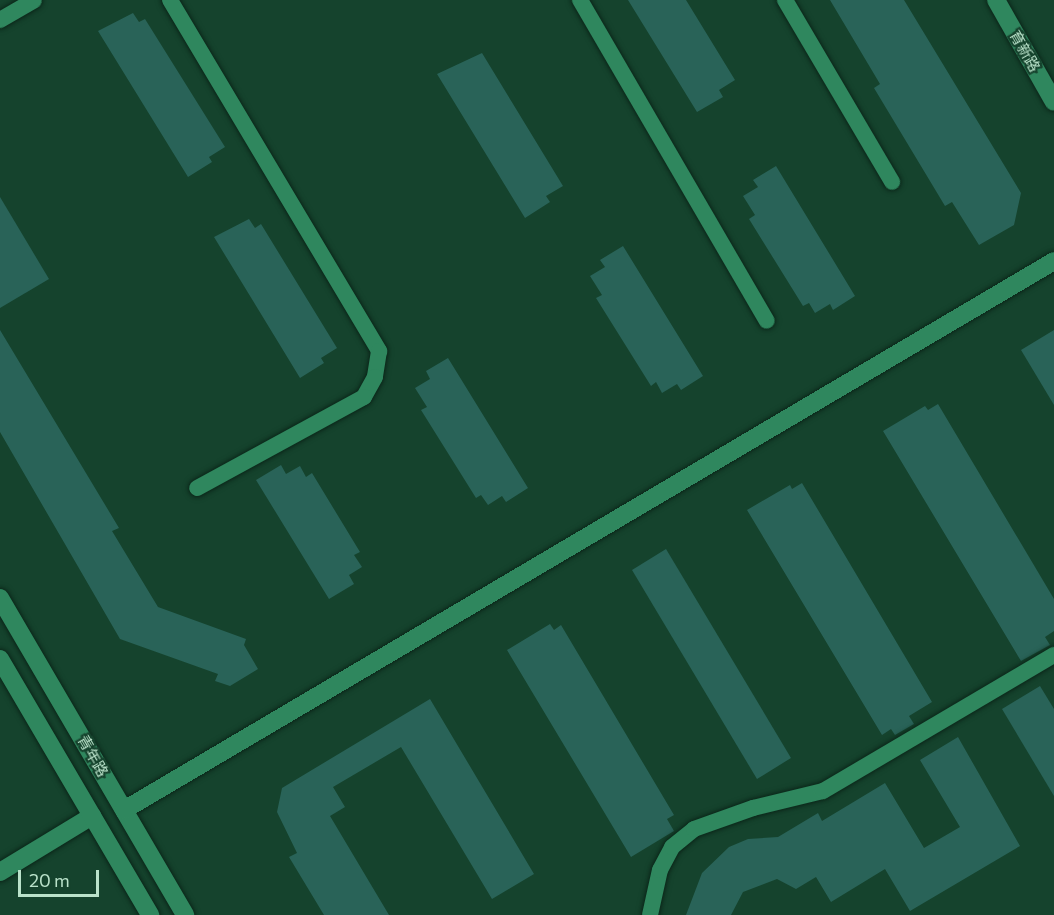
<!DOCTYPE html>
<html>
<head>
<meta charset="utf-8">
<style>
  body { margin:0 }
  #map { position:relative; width:1054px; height:915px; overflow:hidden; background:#15432d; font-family:Commissioner,"Noto Sans SC",sans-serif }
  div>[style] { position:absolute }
  .building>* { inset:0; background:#296358 }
  .roads { filter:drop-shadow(0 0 2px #0b2619) drop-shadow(0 0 2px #0b2619) }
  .service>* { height:16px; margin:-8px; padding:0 8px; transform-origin:8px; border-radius:8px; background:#2f875e }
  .minor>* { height:18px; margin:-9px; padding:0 9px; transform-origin:9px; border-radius:9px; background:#2f875e }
  .tertiary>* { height:18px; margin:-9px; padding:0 9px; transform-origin:9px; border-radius:9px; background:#2f875e }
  span { translate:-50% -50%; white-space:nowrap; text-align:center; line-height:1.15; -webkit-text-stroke:4.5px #15432d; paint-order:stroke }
  .street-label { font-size:15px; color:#bae2ca }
  .scale { position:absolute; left:18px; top:870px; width:81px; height:27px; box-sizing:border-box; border:3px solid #bae2ca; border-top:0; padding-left:8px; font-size:18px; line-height:21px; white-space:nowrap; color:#bae2ca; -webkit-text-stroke:4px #15432d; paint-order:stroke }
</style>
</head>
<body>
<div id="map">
  <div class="building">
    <div style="clip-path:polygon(628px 0,686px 0,735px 80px,719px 90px,723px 97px,697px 112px)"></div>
    <div style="clip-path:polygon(830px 0,904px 0,1021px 193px,1014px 225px,979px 245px,952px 202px,945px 206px,874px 88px,880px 84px)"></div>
    <div style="clip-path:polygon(133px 13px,139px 22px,145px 19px,225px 147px,209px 157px,212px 162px,188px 177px,98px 31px)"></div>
    <div style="clip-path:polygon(482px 53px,563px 186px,546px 196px,550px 202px,525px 218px,437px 74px)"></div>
    <div style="clip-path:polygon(776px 166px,855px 296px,833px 310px,830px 304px,815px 313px,809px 303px,803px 306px,749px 219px,755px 215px,743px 196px,758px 187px,753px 180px)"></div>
    <div style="clip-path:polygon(0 197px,49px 279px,0 308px)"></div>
    <div style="clip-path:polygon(249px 219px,255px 228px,261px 224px,337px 348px,321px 358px,324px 363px,300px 378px,214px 237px)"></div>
    <div style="clip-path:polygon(623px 246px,703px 376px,681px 390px,677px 384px,662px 393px,656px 382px,651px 386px,596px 298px,602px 295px,590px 276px,605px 267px,600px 260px)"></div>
    <div style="clip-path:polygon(0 330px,119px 528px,112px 531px,158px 607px,246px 639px,244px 645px,258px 669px,230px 686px,215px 681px,218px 674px,120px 639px,0 432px)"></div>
    <div style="clip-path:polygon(1054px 330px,1054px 405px,1021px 350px)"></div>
    <div style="clip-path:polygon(448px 358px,528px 488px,506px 502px,502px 496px,488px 505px,481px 495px,476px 498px,421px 410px,427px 407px,415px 388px,430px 379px,426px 371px)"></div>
    <div style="clip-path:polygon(938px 404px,1054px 599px,1054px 631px,1045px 637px,1050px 645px,1021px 661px,883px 431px,925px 406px,928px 410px)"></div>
    <div style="clip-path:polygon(281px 465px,286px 474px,300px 466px,306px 477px,312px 473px,360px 552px,354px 555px,362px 567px,349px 575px,354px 584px,329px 599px,256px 480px)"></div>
    <div style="clip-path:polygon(802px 483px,932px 702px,909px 716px,914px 724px,895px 735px,891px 729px,882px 735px,747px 510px,790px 485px,792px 489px)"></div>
    <div style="clip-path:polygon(666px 549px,791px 758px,757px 779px,632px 570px)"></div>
    <div style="clip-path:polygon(550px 624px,554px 630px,561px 625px,674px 815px,667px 819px,674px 831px,631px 857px,507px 650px)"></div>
    <div style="clip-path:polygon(1040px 686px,1054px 709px,1054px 796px,1002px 709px)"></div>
    <div style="clip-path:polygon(430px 699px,534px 874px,492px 899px,401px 747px,333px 787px,345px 807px,330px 816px,389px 915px,324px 915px,289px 857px,297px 853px,277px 812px,282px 788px)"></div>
    <div style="clip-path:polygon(958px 737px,1020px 846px,910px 911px,885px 869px,831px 902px,816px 877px,796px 889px,777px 879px,743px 892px,731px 915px,686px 915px,702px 873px,729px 847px,748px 839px,778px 837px,818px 813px,822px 821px,885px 783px,924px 848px,960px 827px,920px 760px)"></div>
  </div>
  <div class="roads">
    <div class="service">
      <div style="left:170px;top:0;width:409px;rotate:59.2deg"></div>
      <div style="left:379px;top:351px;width:26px;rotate:99deg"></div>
      <div style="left:375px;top:377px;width:23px;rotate:119deg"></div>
      <div style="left:364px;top:397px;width:190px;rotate:151.4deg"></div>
      <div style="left:580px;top:0;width:371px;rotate:59.8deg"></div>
      <div style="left:785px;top:0;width:211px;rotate:59.5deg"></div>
      <div style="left:0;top:20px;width:39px;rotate:-30deg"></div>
      <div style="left:650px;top:915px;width:46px;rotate:-77.5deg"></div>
      <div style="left:660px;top:870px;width:26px;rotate:-62deg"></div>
      <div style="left:672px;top:847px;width:28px;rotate:-39deg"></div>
      <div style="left:694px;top:829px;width:63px;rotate:-19.6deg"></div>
      <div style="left:753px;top:808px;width:72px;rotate:-13.7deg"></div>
      <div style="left:823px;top:791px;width:268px;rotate:-30.5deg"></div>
    </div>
    <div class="minor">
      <div style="left:0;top:872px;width:108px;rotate:-31.3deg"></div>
    </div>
    <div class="tertiary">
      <div style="left:996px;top:0;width:117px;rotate:60.4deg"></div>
      <div style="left:0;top:598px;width:367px;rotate:59.7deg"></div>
      <div style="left:0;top:659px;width:297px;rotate:59.6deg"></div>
      <div style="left:124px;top:810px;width:1080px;rotate:-30.55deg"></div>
    </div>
  </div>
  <div class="street-label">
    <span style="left:1025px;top:51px;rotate:60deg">育新路</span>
    <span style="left:93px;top:756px;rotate:60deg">青年路</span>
  </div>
  <div class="scale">20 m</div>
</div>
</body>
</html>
